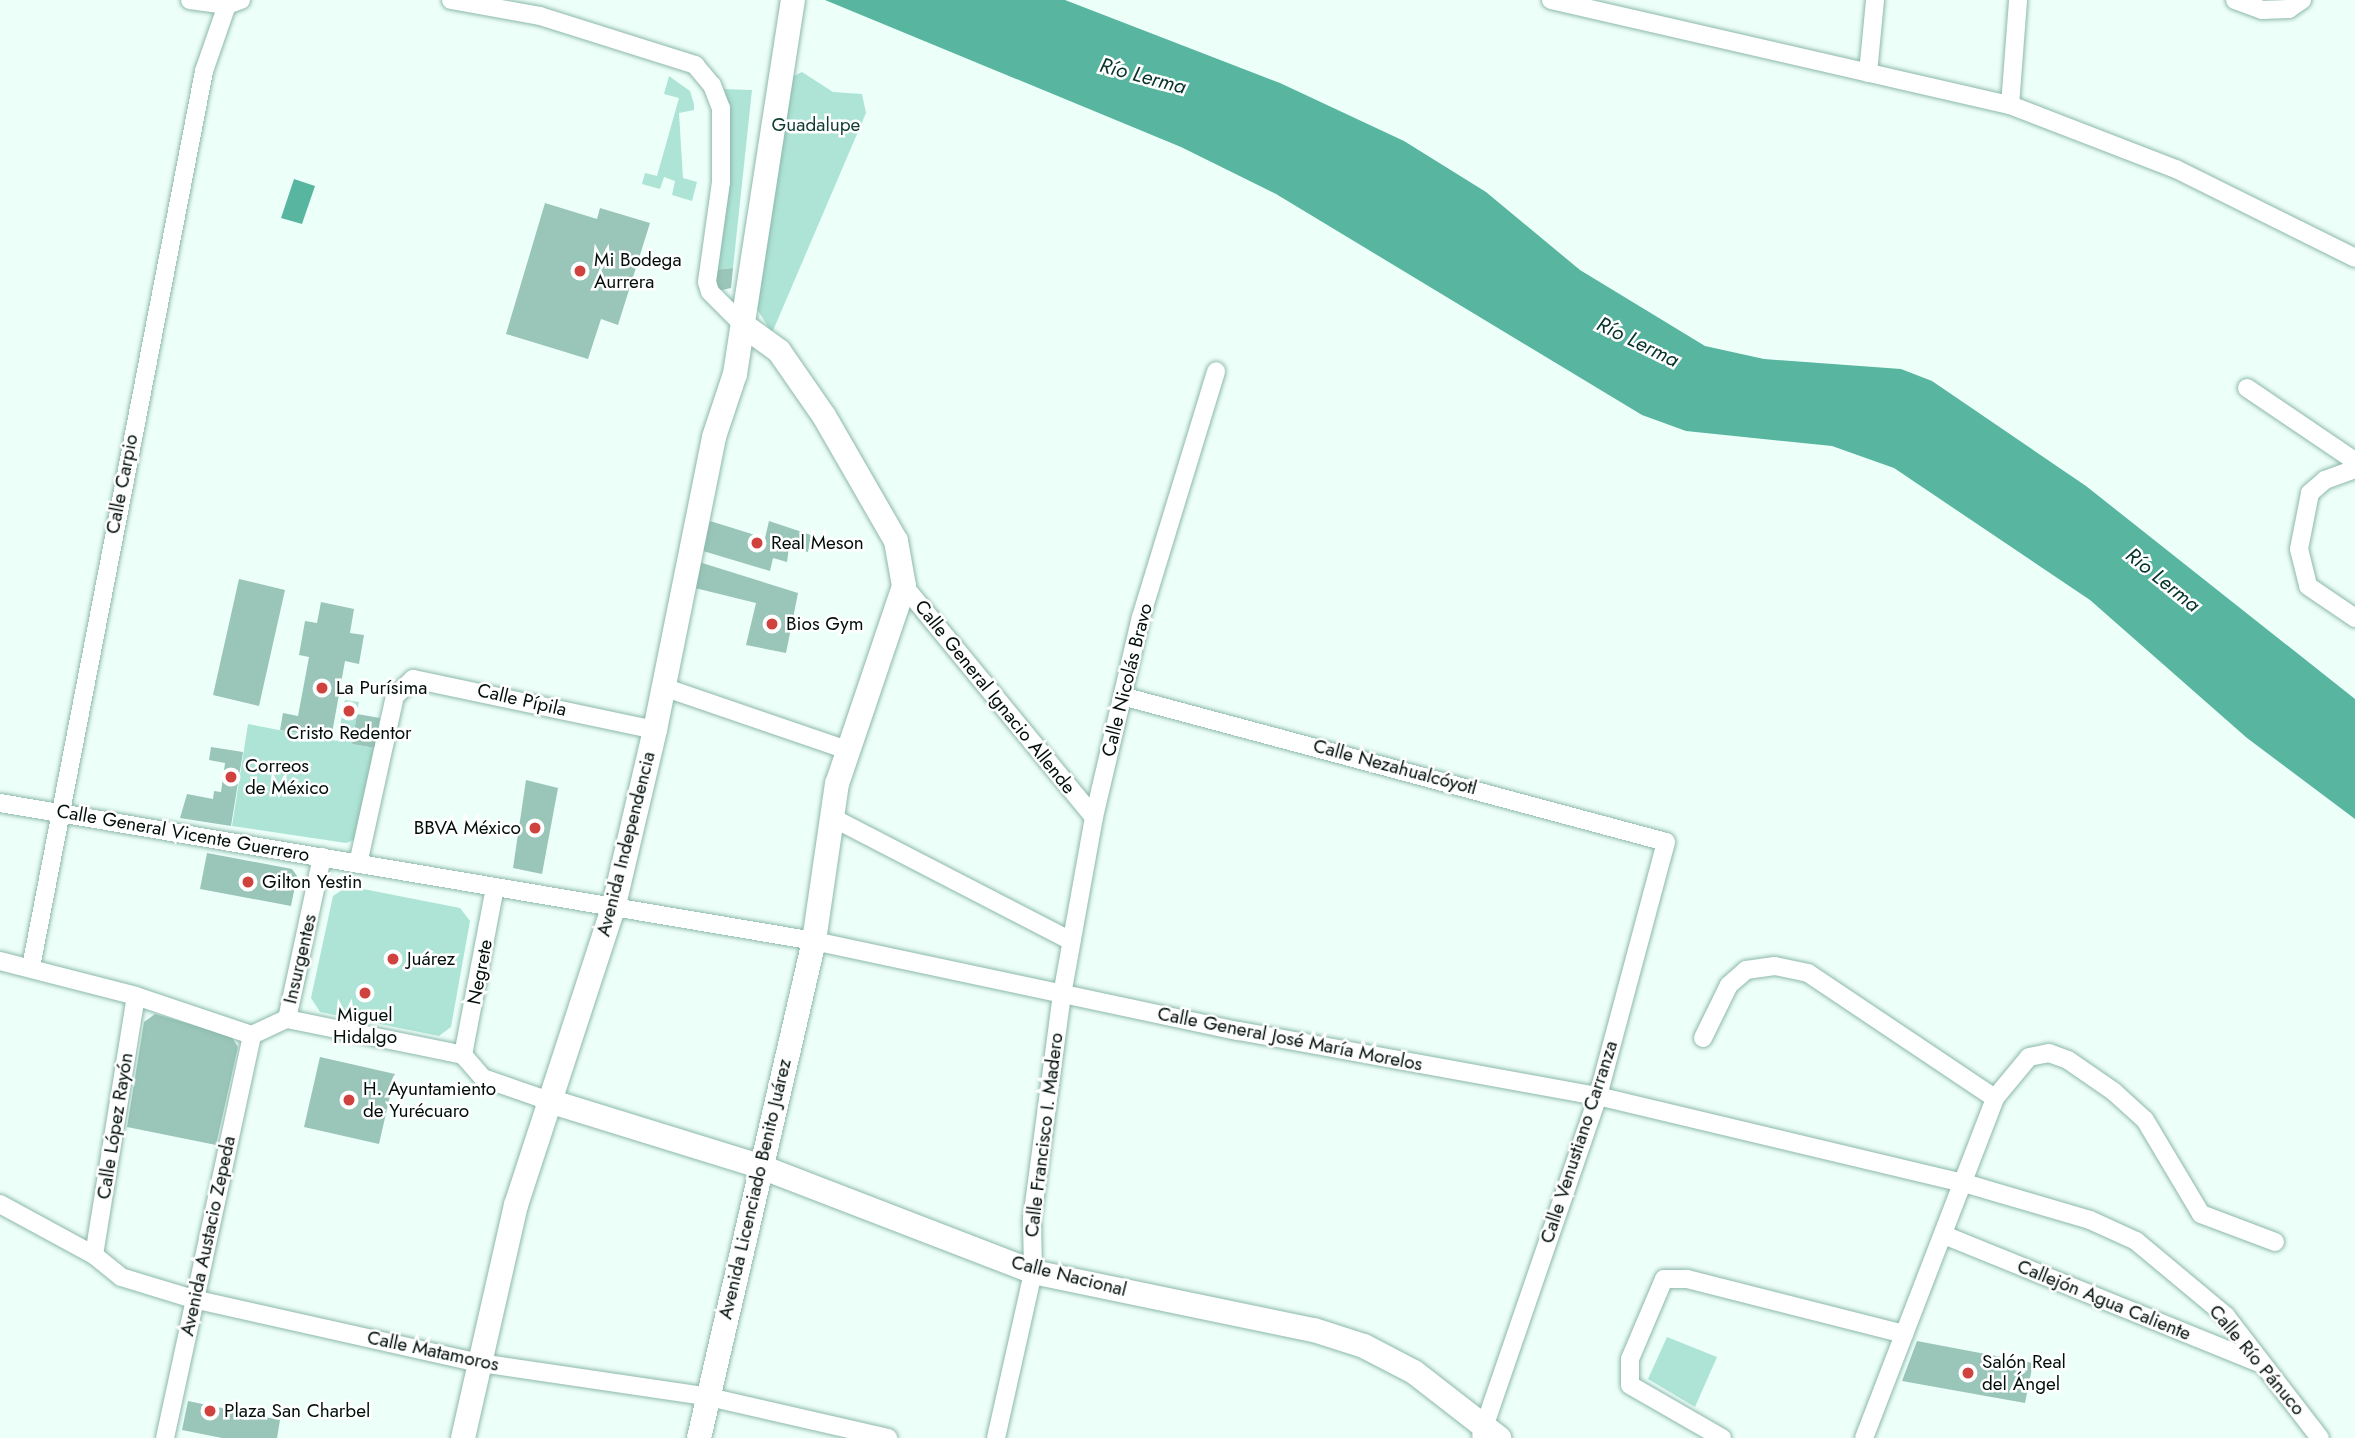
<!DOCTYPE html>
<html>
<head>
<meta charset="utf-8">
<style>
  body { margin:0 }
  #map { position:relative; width:2355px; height:1438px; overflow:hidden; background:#edfff9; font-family:Jost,sans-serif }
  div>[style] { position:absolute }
  .green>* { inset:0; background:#aee4d5 }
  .water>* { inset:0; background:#58b6a0 }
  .building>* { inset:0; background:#9ac5b9 }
  .round { border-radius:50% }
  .roads { filter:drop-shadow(0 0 2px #8db8ac) drop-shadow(0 0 2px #8db8ac) }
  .street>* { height:18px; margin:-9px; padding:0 9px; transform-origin:9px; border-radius:9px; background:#fff }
  .secondary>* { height:24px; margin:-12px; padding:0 12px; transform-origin:12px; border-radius:12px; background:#fff }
  .dots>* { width:19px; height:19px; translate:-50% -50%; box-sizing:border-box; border:4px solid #fff; border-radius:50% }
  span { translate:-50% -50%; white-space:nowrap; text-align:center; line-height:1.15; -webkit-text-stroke:5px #fff; paint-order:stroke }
  .park-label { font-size:19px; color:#103c32 }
  .poi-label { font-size:19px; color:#020f0b }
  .left { translate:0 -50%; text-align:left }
  .right { translate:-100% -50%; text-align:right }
  .street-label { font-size:19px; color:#020f0b }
  .water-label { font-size:21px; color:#06332a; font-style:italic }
</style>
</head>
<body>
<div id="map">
  <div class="green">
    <div style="clip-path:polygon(802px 72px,833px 92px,862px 94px,866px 113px,772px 333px,757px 309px,784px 81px)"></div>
    <div style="clip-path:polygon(669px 76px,690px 91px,694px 104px,694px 110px,679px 113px,683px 178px,697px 182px,692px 201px,672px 195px,675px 181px,664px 177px,660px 189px,642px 184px,645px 173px,657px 176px,679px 98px,664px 94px)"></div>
    <div style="clip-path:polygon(722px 89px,752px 90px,733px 268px,714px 270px)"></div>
    <div style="clip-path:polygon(345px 700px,359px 702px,352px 744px,375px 748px,356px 839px,346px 843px,232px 826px,248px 724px,337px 741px,344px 731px,340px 726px)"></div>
    <div style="clip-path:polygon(348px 886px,460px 908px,470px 921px,451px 1027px,439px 1036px,320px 1012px,311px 998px,333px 896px)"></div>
    <div style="clip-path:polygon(1667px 1337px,1717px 1357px,1695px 1407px,1648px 1379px)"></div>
  </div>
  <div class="water">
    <div style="clip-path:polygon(825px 0,1065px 0,1280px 83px,1404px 141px,1486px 192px,1580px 270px,1705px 346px,1764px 359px,1901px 369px,1932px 381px,2086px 486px,2355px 699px,2355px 819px,2247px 738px,2090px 600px,1894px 468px,1832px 446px,1686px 431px,1642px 415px,1276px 194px,1181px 147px)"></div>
    <div style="clip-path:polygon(294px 179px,315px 186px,302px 224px,281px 218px)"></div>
  </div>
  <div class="building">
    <div style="clip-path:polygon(545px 203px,597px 219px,600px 208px,650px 223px,618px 325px,601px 319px,588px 359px,506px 334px)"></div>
    <div style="clip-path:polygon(733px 268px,731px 288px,713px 292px,714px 270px)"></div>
    <div style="clip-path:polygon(710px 521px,765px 538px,769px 521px,811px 535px,808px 552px,789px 547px,787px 562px,773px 558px,770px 571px,703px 551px)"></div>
    <div style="clip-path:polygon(699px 562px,798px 593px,786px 653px,746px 645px,756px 603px,695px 588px)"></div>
    <div style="clip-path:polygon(239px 579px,285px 590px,259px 706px,213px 695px)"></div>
    <div style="clip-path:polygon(321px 602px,354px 609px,350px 633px,364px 635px,359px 664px,345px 661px,331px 739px,280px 730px,283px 713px,298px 716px,309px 657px,299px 655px,305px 621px,317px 623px)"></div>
    <div style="clip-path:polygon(357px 714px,380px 718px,375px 748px,352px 744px)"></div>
    <div style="clip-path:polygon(211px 747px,243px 752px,231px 826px,180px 818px,187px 794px,213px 799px,214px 791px,221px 792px,225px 763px,209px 760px)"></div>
    <div style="clip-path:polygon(526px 780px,558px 788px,542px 874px,513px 868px)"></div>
    <div style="clip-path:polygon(207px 853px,292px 869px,297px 876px,291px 906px,200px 889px)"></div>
    <div class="round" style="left:385px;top:952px;width:16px;height:16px"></div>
    <div style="clip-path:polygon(155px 1014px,231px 1036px,238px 1047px,216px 1145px,127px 1127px,144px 1022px)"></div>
    <div style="clip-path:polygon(320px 1057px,395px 1074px,379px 1144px,304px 1127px)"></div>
    <div style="clip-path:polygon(1917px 1341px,2033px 1363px,2025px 1403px,1902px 1381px)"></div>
    <div style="clip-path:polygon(188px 1401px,280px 1420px,277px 1438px,222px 1438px,182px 1430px)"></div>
  </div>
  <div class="roads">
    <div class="street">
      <div style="left:190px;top:0;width:37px;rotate:8deg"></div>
      <div style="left:227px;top:5px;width:15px;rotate:-20deg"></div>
      <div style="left:451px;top:0;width:90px;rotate:10.2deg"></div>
      <div style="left:540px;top:16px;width:163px;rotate:17.5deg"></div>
      <div style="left:695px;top:65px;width:26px;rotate:50deg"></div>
      <div style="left:712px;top:85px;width:25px;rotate:69deg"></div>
      <div style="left:721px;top:108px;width:74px;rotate:90deg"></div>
      <div style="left:721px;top:182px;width:101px;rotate:98deg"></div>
      <div style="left:707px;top:282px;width:10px;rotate:73deg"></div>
      <div style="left:710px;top:292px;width:47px;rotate:45deg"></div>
      <div style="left:1551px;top:0;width:471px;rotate:12.9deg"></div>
      <div style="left:2010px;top:105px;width:178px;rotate:21.1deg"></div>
      <div style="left:2176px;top:169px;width:200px;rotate:26.4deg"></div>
      <div style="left:2235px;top:0;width:29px;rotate:20deg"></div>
      <div style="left:2262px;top:10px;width:27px;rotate:-2deg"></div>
      <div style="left:2289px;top:9px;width:16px;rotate:-35deg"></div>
      <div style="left:1868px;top:73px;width:73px;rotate:-84.5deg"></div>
      <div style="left:2010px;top:105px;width:105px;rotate:-85.6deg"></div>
      <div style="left:2247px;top:388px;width:130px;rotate:34.1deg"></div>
      <div style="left:2355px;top:469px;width:32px;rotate:160deg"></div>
      <div style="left:2325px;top:480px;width:20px;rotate:139deg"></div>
      <div style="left:2310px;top:493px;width:57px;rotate:101.1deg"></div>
      <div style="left:2299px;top:549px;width:38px;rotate:76deg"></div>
      <div style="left:2308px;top:586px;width:57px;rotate:34.2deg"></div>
      <div style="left:904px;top:586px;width:299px;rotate:50.6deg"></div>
      <div style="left:663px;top:687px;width:194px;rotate:18.9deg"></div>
      <div style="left:1122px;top:696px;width:563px;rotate:15.02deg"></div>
      <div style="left:1666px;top:842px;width:263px;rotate:105deg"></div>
      <div style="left:1598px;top:1096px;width:359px;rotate:109deg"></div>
      <div style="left:0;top:803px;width:826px;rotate:9.62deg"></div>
      <div style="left:814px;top:941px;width:434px;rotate:12deg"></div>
      <div style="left:1239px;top:1031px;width:365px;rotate:10.3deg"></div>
      <div style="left:1598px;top:1096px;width:376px;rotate:13.4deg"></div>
      <div style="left:1964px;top:1183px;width:131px;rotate:16.4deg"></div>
      <div style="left:2090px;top:1220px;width:51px;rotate:24.5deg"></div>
      <div style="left:2136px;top:1241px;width:117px;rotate:39.8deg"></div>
      <div style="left:2226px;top:1316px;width:154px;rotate:52.4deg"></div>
      <div style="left:831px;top:817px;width:270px;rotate:27.3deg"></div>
      <div style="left:358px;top:864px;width:172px;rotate:-77.6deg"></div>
      <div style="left:395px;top:696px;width:25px;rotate:-43deg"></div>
      <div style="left:413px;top:679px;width:247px;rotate:11.9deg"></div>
      <div style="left:0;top:961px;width:140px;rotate:14.4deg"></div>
      <div style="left:136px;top:996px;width:122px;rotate:18.6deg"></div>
      <div style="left:31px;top:967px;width:913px;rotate:-79.07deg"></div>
      <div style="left:204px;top:71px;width:70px;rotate:-70.8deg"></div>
      <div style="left:287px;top:1019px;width:166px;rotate:-77.8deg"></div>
      <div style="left:252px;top:1035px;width:38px;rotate:-25deg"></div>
      <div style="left:287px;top:1019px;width:165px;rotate:11.5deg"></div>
      <div style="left:449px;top:1052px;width:14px;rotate:12deg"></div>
      <div style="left:463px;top:1055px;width:30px;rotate:49deg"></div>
      <div style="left:483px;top:1078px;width:67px;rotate:19.2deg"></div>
      <div style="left:1703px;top:1038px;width:59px;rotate:-63.9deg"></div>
      <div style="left:1729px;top:985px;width:23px;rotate:-41deg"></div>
      <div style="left:1746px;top:970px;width:29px;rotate:-8deg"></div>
      <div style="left:1775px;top:966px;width:34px;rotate:12deg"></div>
      <div style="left:1808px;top:973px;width:225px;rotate:33.8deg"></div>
      <div style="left:463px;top:1055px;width:170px;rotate:-79.2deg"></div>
      <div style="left:0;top:1204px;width:107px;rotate:28.5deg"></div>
      <div style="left:94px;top:1255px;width:35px;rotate:39deg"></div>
      <div style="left:121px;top:1277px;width:75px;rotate:17deg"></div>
      <div style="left:193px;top:1299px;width:294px;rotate:12.6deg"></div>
      <div style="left:480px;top:1363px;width:232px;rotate:8.4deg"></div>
      <div style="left:709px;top:1397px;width:184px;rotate:12.9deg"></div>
      <div style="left:1944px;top:1235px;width:343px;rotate:22.1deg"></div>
      <div style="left:94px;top:1255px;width:262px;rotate:-80.8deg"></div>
      <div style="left:165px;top:1438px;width:412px;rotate:-77.8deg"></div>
      <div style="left:996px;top:1438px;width:170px;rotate:-77.4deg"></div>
      <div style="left:1033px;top:1272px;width:53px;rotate:-91.1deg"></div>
      <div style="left:1032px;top:1219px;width:226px;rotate:-82.4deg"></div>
      <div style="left:1062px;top:995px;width:181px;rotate:-79.8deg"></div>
      <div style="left:1094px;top:817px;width:205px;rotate:-76.8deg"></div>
      <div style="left:1141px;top:617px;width:257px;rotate:-73deg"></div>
      <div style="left:1722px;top:1438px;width:106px;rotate:-150.1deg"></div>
      <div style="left:1630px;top:1385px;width:26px;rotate:-90deg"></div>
      <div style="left:1630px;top:1359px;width:87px;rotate:-67deg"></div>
      <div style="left:1664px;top:1279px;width:23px"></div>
      <div style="left:1687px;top:1279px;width:224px;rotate:14.2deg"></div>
      <div style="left:1864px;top:1438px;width:364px;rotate:-68.9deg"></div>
      <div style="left:1995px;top:1098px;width:53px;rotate:-50.3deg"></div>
      <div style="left:2029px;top:1057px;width:20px;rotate:-11deg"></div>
      <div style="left:2049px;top:1053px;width:20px;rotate:20deg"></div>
      <div style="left:2068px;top:1060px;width:55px;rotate:34.6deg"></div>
      <div style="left:2113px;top:1091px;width:43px;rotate:42.2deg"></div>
      <div style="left:2145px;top:1120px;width:109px;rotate:59.2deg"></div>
      <div style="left:2201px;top:1214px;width:79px;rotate:20.7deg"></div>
    </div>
    <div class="secondary">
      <div style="left:546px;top:1100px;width:223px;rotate:17.2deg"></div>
      <div style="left:759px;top:1166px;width:294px;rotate:21.1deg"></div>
      <div style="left:1033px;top:1272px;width:287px;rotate:11.7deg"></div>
      <div style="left:1314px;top:1330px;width:52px;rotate:17.7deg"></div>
      <div style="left:1364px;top:1346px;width:56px;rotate:27.5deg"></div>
      <div style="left:1414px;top:1372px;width:108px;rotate:37.8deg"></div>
      <div style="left:463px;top:1438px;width:239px;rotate:-77.2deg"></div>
      <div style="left:516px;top:1205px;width:311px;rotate:-71.9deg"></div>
      <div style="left:613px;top:909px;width:184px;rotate:-76.8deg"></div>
      <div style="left:655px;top:730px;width:299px;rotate:-78.6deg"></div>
      <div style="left:714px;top:437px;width:66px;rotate:-71.6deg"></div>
      <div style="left:735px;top:374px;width:378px;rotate:-81.2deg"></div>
      <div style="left:699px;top:1438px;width:510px;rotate:-76.97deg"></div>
      <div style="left:814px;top:941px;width:159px;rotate:-81.7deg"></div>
      <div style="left:837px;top:784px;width:209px;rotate:-71.3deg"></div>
      <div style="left:904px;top:586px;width:46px;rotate:-100.1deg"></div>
      <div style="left:896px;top:541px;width:144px;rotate:-119.9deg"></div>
      <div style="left:824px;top:416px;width:79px;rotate:-124.7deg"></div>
      <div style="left:779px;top:351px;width:44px;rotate:-144.2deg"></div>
    </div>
  </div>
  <div class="dots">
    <div style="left:580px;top:271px;background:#d0423e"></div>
    <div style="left:757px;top:543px;background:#d0423e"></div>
    <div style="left:772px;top:624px;background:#d0423e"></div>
    <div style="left:322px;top:688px;background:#d0423e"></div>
    <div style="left:349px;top:711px;background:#d0423e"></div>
    <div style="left:231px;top:777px;background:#d0423e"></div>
    <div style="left:535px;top:828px;background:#d0423e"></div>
    <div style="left:248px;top:882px;background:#d0423e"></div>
    <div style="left:393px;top:959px;background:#d0423e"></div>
    <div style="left:365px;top:993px;background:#d0423e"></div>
    <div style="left:349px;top:1100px;background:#d0423e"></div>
    <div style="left:1968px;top:1373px;background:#d0423e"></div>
    <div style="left:210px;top:1411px;background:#d0423e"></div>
  </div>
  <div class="park-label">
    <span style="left:816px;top:125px">Guadalupe</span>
  </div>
  <div class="poi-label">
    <span class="left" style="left:594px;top:271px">Mi Bodega<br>Aurrera</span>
    <span class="left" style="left:771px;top:543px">Real Meson</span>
    <span class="left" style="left:786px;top:624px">Bios Gym</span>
    <span class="left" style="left:336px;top:688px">La Purísima</span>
    <span style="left:349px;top:733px">Cristo Redentor</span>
    <span class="left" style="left:245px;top:777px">Correos<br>de México</span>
    <span class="right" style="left:521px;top:828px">BBVA México</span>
    <span class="left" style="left:262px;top:882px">Gilton Yestin</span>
    <span class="left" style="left:407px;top:959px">Juárez</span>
    <span style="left:365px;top:1026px">Miguel<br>Hidalgo</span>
    <span class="left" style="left:363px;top:1100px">H. Ayuntamiento<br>de Yurécuaro</span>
    <span class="left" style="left:1982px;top:1373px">Salón Real<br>del Ángel</span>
    <span class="left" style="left:224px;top:1411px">Plaza San Charbel</span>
  </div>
  <div class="street-label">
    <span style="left:122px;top:484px;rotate:-79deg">Calle Carpio</span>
    <span style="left:1127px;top:680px;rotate:-76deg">Calle Nicolás Bravo</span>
    <span style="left:995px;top:697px;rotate:51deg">Calle General Ignacio Allende</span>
    <span style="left:522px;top:700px;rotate:13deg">Calle Pípila</span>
    <span style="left:1395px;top:767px;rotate:15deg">Calle Nezahualcóyotl</span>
    <span style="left:183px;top:833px;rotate:10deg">Calle General Vicente Guerrero</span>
    <span style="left:626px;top:844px;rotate:-76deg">Avenida Independencia</span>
    <span style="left:300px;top:959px;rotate:-77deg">Insurgentes</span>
    <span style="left:480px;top:972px;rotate:-79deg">Negrete</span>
    <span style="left:1290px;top:1039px;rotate:11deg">Calle General José María Morelos</span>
    <span style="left:115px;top:1126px;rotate:-81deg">Calle López Rayón</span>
    <span style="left:1044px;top:1135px;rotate:-83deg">Calle Francisco I. Madero</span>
    <span style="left:1579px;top:1142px;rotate:-72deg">Calle Venustiano Carranza</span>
    <span style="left:755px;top:1189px;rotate:-77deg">Avenida Licenciado Benito Juárez</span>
    <span style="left:208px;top:1236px;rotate:-78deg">Avenida Austacio Zepeda</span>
    <span style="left:1069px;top:1276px;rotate:14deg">Calle Nacional</span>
    <span style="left:2104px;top:1300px;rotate:22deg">Callejón Agua Caliente</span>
    <span style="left:433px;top:1351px;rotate:12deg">Calle Matamoros</span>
    <span style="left:2257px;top:1360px;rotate:50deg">Calle Río Pánuco</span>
  </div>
  <div class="water-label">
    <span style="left:1143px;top:76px;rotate:15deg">Río Lerma</span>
    <span style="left:1638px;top:342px;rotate:26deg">Río Lerma</span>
    <span style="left:2163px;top:580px;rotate:39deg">Río Lerma</span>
  </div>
</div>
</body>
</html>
